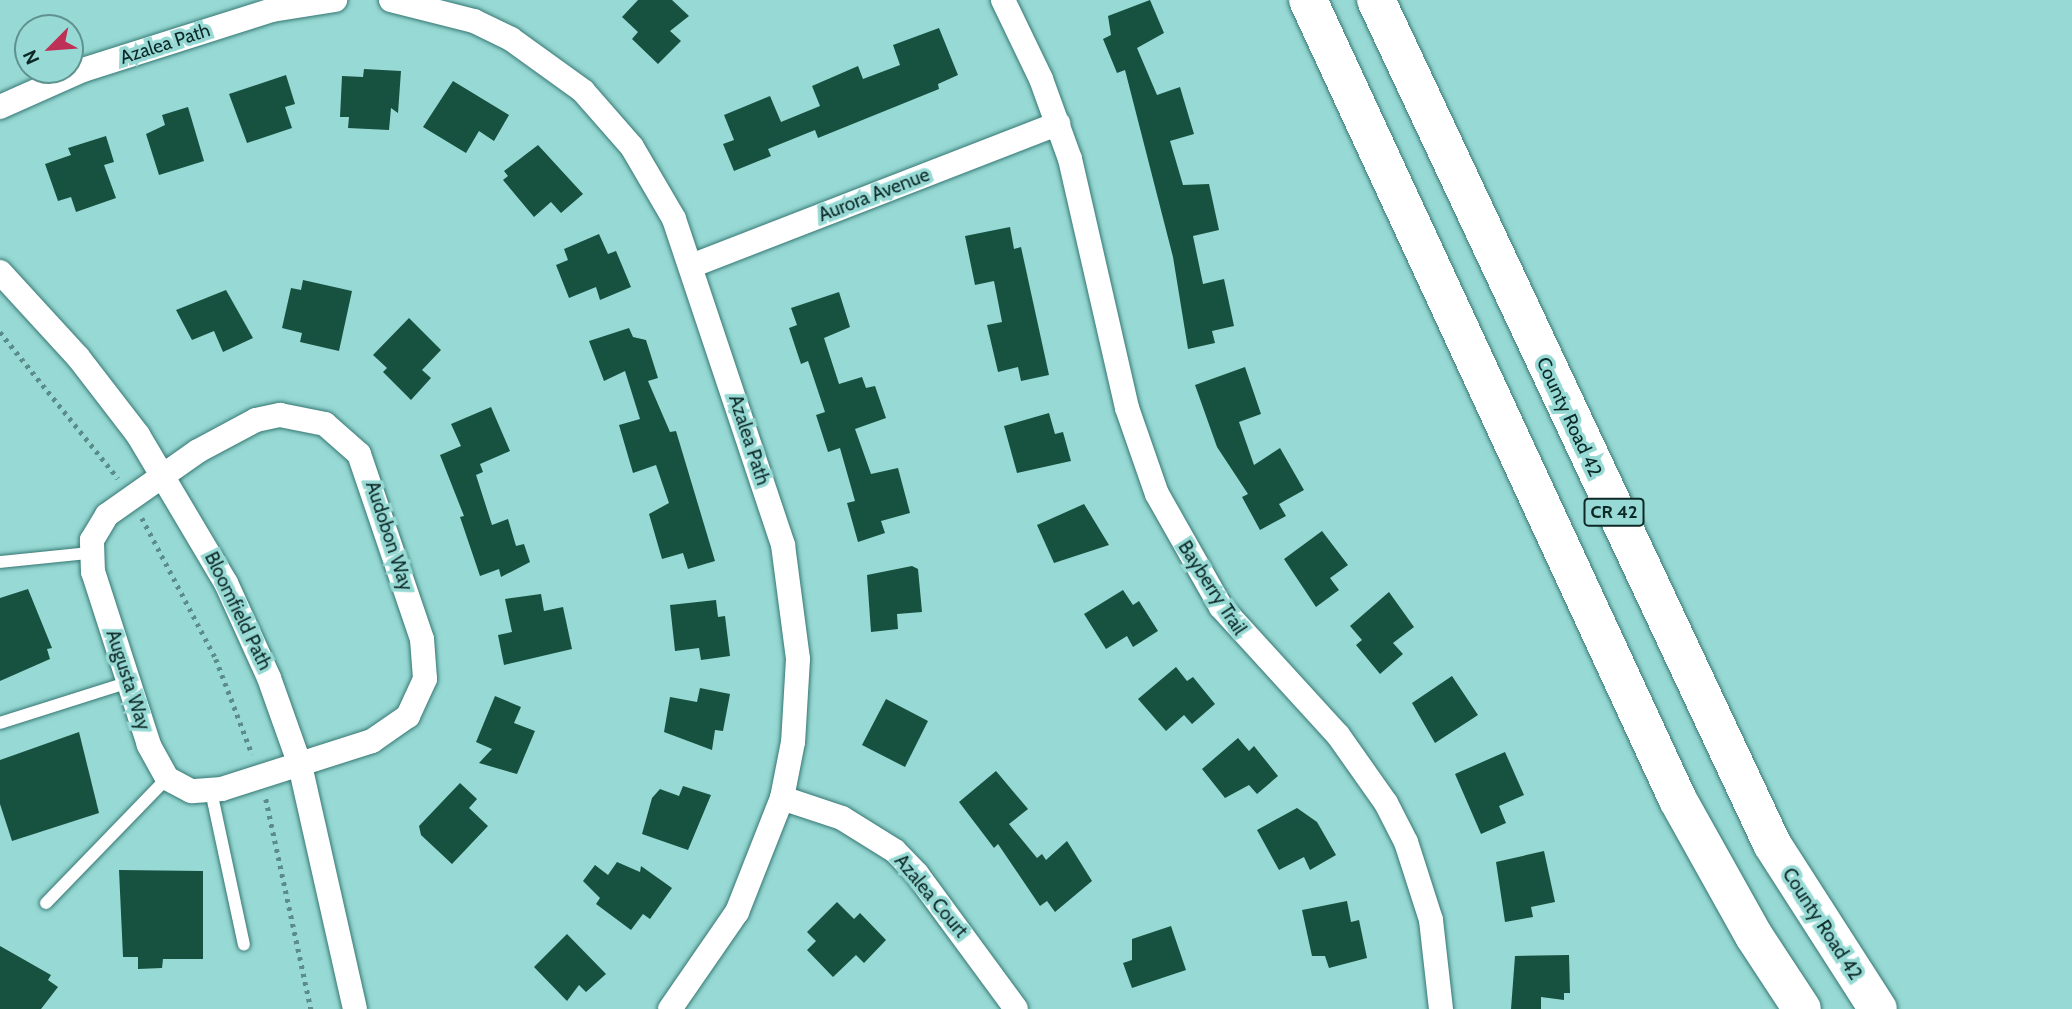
<!DOCTYPE html>
<html>
<head>
<meta charset="utf-8">
<style>
  body { margin:0 }
  #map { position:relative; width:2072px; height:1009px; overflow:hidden; background:#97d9d4; font-family:Cabin,sans-serif }
  div>[style] { position:absolute }
  .building>* { inset:0; background:#175140 }
  .path>* { height:4.5px; margin-top:-2.25px; transform-origin:0; background:repeating-linear-gradient(90deg,#5b8c89 0 3.5px,transparent 0 8.5px) }
  .roads { filter:drop-shadow(0 0 2px #367773) drop-shadow(0 0 2px #367773) }
  .lane>* { height:12px; margin:-6px; padding:0 6px; transform-origin:6px; border-radius:6px; background:#fff }
  .street>* { height:24px; margin:-12px; padding:0 12px; transform-origin:12px; border-radius:12px; background:#fff }
  .highway>* { height:38px; margin:-19px; padding:0 19px; transform-origin:19px; border-radius:19px; background:#fff }
  span { translate:-50% -50%; white-space:nowrap; text-align:center; line-height:1.15; -webkit-text-stroke:7px #97d9d4; paint-order:stroke }
  .shield-label span { padding:2px 5px; background:#97d9d4; border:2px solid; border-radius:5px; -webkit-text-stroke-width:0 }
  .shield-label { font-size:18px; color:#0d2927; font-weight:700 }
  .street-label { font-size:19px; color:#0d2927 }
  .north { position:absolute; left:14px; top:14px; width:70px; height:70px; box-sizing:border-box; background:#97d9d4; border:2px solid #60938f; border-radius:50%; rotate:245deg; font-size:19px; font-weight:700; line-height:28px; text-align:center; color:#0d2927 }
  .north::after { content:''; display:block; margin:auto; width:24px; height:32px; background:#bf3057; clip-path:polygon(50% 0,100% 100%,50% 72%,0 100%) }
</style>
</head>
<body>
<div id="map">
  <div class="building">
    <div style="clip-path:polygon(638px 0,672px 0,689px 16px,670px 31px,681px 41px,658px 64px,632px 39px,638px 32px,622px 17px)"></div>
    <div style="clip-path:polygon(1150px 0,1164px 33px,1137px 48px,1157px 95px,1180px 87px,1194px 134px,1170px 141px,1183px 185px,1209px 184px,1219px 230px,1193px 236px,1203px 284px,1224px 279px,1234px 326px,1212px 331px,1215px 343px,1188px 349px,1173px 257px,1125px 70px,1117px 73px,1103px 39px,1111px 35px,1108px 16px)"></div>
    <div style="clip-path:polygon(939px 28px,958px 75px,938px 84px,939px 89px,818px 138px,815px 130px,768px 149px,771px 156px,734px 171px,723px 144px,734px 140px,724px 115px,770px 96px,781px 122px,820px 106px,812px 86px,858px 66px,863px 79px,900px 65px,893px 45px)"></div>
    <div style="clip-path:polygon(364px 69px,401px 71px,398px 113px,391px 108px,389px 130px,348px 128px,349px 117px,340px 117px,342px 76px,363px 77px)"></div>
    <div style="clip-path:polygon(286px 75px,295px 104px,285px 107px,292px 128px,247px 143px,229px 94px)"></div>
    <div style="clip-path:polygon(453px 81px,509px 115px,494px 141px,479px 131px,466px 153px,423px 127px)"></div>
    <div style="clip-path:polygon(188px 107px,204px 161px,159px 175px,146px 134px,165px 125px,162px 115px)"></div>
    <div style="clip-path:polygon(106px 136px,114px 162px,104px 165px,116px 198px,76px 212px,71px 197px,58px 201px,45px 164px,71px 155px,68px 148px)"></div>
    <div style="clip-path:polygon(538px 145px,583px 194px,561px 213px,551px 202px,534px 217px,503px 180px,508px 176px,504px 171px)"></div>
    <div style="clip-path:polygon(1010px 227px,1014px 249px,1021px 247px,1049px 375px,1021px 381px,1018px 367px,998px 372px,987px 325px,1002px 322px,994px 281px,975px 285px,965px 236px)"></div>
    <div style="clip-path:polygon(599px 234px,608px 254px,616px 251px,631px 287px,600px 300px,596px 287px,569px 298px,556px 265px,568px 260px,564px 249px)"></div>
    <div style="clip-path:polygon(303px 280px,352px 291px,339px 351px,300px 342px,302px 333px,282px 328px,291px 288px,301px 290px)"></div>
    <div style="clip-path:polygon(226px 290px,253px 338px,223px 352px,214px 331px,192px 340px,176px 310px)"></div>
    <div style="clip-path:polygon(839px 292px,850px 327px,824px 338px,839px 384px,862px 377px,866px 388px,875px 386px,886px 418px,855px 429px,871px 474px,898px 468px,910px 513px,881px 521px,885px 533px,858px 542px,847px 503px,855px 501px,840px 448px,828px 452px,816px 415px,825px 412px,808px 361px,801px 364px,789px 328px,797px 325px,791px 308px)"></div>
    <div style="clip-path:polygon(409px 318px,441px 350px,422px 370px,431px 378px,411px 400px,383px 372px,387px 368px,373px 355px)"></div>
    <div style="clip-path:polygon(629px 328px,633px 337px,646px 340px,658px 378px,648px 381px,670px 432px,676px 431px,715px 561px,688px 569px,683px 553px,662px 559px,649px 514px,669px 503px,656px 465px,633px 473px,619px 425px,640px 419px,625px 371px,604px 381px,589px 341px)"></div>
    <div style="clip-path:polygon(1245px 367px,1261px 414px,1239px 422px,1254px 465px,1280px 448px,1304px 490px,1279px 504px,1286px 516px,1260px 530px,1242px 497px,1248px 494px,1217px 447px,1195px 385px)"></div>
    <div style="clip-path:polygon(491px 407px,510px 451px,480px 464px,483px 472px,476px 475px,492px 525px,508px 519px,516px 546px,524px 544px,530px 562px,501px 577px,499px 569px,480px 576px,460px 517px,464px 516px,440px 455px,461px 446px,451px 424px)"></div>
    <div style="clip-path:polygon(1049px 413px,1055px 434px,1063px 432px,1071px 461px,1017px 473px,1004px 426px)"></div>
    <div style="clip-path:polygon(1084px 504px,1109px 545px,1054px 563px,1037px 525px)"></div>
    <div style="clip-path:polygon(1322px 531px,1348px 565px,1330px 578px,1339px 590px,1316px 607px,1284px 559px)"></div>
    <div style="clip-path:polygon(912px 566px,918px 569px,922px 612px,897px 614px,898px 629px,871px 632px,867px 575px)"></div>
    <div style="clip-path:polygon(28px 589px,52px 648px,47px 649px,50px 659px,0 681px,0 598px)"></div>
    <div style="clip-path:polygon(1123px 590px,1133px 605px,1139px 601px,1158px 631px,1133px 647px,1127px 636px,1106px 649px,1084px 614px)"></div>
    <div style="clip-path:polygon(1389px 592px,1414px 627px,1393px 643px,1403px 654px,1380px 674px,1356px 645px,1362px 640px,1350px 626px)"></div>
    <div style="clip-path:polygon(541px 594px,544px 611px,563px 607px,572px 649px,504px 665px,498px 635px,512px 632px,505px 599px)"></div>
    <div style="clip-path:polygon(716px 600px,718px 617px,725px 616px,730px 656px,701px 660px,699px 648px,675px 651px,670px 605px)"></div>
    <div style="clip-path:polygon(1176px 667px,1187px 681px,1193px 677px,1215px 704px,1192px 724px,1184px 715px,1166px 731px,1138px 699px)"></div>
    <div style="clip-path:polygon(1452px 676px,1478px 715px,1435px 743px,1412px 703px)"></div>
    <div style="clip-path:polygon(700px 688px,730px 694px,723px 731px,715px 730px,712px 750px,664px 732px,670px 697px,697px 702px)"></div>
    <div style="clip-path:polygon(495px 696px,521px 707px,514px 723px,535px 731px,517px 774px,479px 763px,492px 749px,476px 742px)"></div>
    <div style="clip-path:polygon(886px 699px,928px 721px,905px 767px,862px 745px)"></div>
    <div style="clip-path:polygon(79px 732px,99px 813px,12px 841px,0 804px,0 760px)"></div>
    <div style="clip-path:polygon(1238px 738px,1249px 751px,1254px 746px,1278px 776px,1257px 794px,1249px 785px,1225px 798px,1202px 769px)"></div>
    <div style="clip-path:polygon(1505px 752px,1524px 795px,1499px 806px,1506px 823px,1481px 834px,1455px 774px)"></div>
    <div style="clip-path:polygon(996px 771px,1028px 809px,1009px 824px,1037px 858px,1042px 854px,1046px 860px,1067px 841px,1092px 881px,1055px 912px,1047px 901px,1040px 906px,998px 844px,994px 848px,959px 802px)"></div>
    <div style="clip-path:polygon(460px 783px,477px 799px,469px 808px,488px 826px,452px 864px,421px 835px,419px 826px)"></div>
    <div style="clip-path:polygon(683px 786px,711px 795px,688px 850px,642px 834px,652px 798px,660px 789px,679px 796px)"></div>
    <div style="clip-path:polygon(1297px 808px,1317px 822px,1336px 855px,1310px 870px,1304px 857px,1279px 870px,1257px 830px)"></div>
    <div style="clip-path:polygon(1544px 851px,1555px 902px,1531px 907px,1533px 917px,1505px 922px,1496px 862px)"></div>
    <div style="clip-path:polygon(617px 862px,640px 872px,641px 866px,672px 888px,650px 919px,643px 914px,631px 930px,596px 904px,600px 898px,583px 881px,595px 865px,608px 875px)"></div>
    <div style="clip-path:polygon(119px 870px,203px 871px,203px 959px,163px 959px,162px 968px,138px 969px,138px 957px,123px 957px)"></div>
    <div style="clip-path:polygon(1347px 901px,1351px 922px,1359px 920px,1367px 958px,1329px 968px,1325px 956px,1312px 956px,1302px 910px)"></div>
    <div style="clip-path:polygon(837px 902px,854px 919px,860px 913px,886px 940px,864px 963px,856px 955px,833px 977px,807px 950px,816px 941px,807px 932px)"></div>
    <div style="clip-path:polygon(1171px 926px,1186px 970px,1132px 988px,1123px 963px,1132px 960px,1132px 939px)"></div>
    <div style="clip-path:polygon(567px 934px,606px 974px,586px 992px,579px 985px,567px 1001px,534px 967px)"></div>
    <div style="clip-path:polygon(0 946px,51px 975px,48px 980px,58px 987px,41px 1009px,0 1009px)"></div>
    <div style="clip-path:polygon(1569px 955px,1570px 993px,1564px 993px,1564px 1000px,1541px 997px,1541px 1009px,1511px 1009px,1515px 956px)"></div>
  </div>
  <div class="path">
    <div style="left:0;top:332px;width:188px;rotate:51.1deg"></div>
    <div style="left:142px;top:518px;width:159px;rotate:62.3deg"></div>
    <div style="left:216px;top:659px;width:102px;rotate:69.2deg"></div>
    <div style="left:266px;top:799px;width:215px;rotate:77.9deg"></div>
  </div>
  <div class="roads">
    <div class="lane">
      <div style="left:0;top:562px;width:89px;rotate:-5.8deg"></div>
      <div style="left:0;top:723px;width:135px;rotate:-17.6deg"></div>
      <div style="left:211px;top:791px;width:157px;rotate:77.9deg"></div>
      <div style="left:46px;top:903px;width:174px;rotate:-45.9deg"></div>
    </div>
    <div class="street">
      <div style="left:391px;top:0;width:86px;rotate:14.2deg"></div>
      <div style="left:474px;top:21px;width:41px;rotate:25.9deg"></div>
      <div style="left:511px;top:39px;width:89px;rotate:35.8deg"></div>
      <div style="left:583px;top:91px;width:74px;rotate:48.8deg"></div>
      <div style="left:632px;top:147px;width:83px;rotate:59.7deg"></div>
      <div style="left:674px;top:219px;width:344px;rotate:71.5deg"></div>
      <div style="left:783px;top:545px;width:115px;rotate:82.5deg"></div>
      <div style="left:798px;top:659px;width:83px;rotate:93.4deg"></div>
      <div style="left:793px;top:742px;width:57px;rotate:101.1deg"></div>
      <div style="left:782px;top:798px;width:123px;rotate:111.5deg"></div>
      <div style="left:737px;top:912px;width:118px;rotate:124.6deg"></div>
      <div style="left:1003px;top:0;width:88px;rotate:64.3deg"></div>
      <div style="left:1041px;top:79px;width:85px;rotate:70.1deg"></div>
      <div style="left:1070px;top:159px;width:255px;rotate:77.1deg"></div>
      <div style="left:1127px;top:408px;width:91px;rotate:70.8deg"></div>
      <div style="left:1157px;top:494px;width:130px;rotate:60.5deg"></div>
      <div style="left:1221px;top:607px;width:173px;rotate:47.6deg"></div>
      <div style="left:1338px;top:735px;width:83px;rotate:54.8deg"></div>
      <div style="left:1386px;top:803px;width:44px;rotate:62.9deg"></div>
      <div style="left:1406px;top:842px;width:82px;rotate:72.2deg"></div>
      <div style="left:1431px;top:920px;width:90px;rotate:83.6deg"></div>
      <div style="left:0;top:107px;width:91px;rotate:-24deg"></div>
      <div style="left:83px;top:70px;width:198px;rotate:-17.6deg"></div>
      <div style="left:272px;top:10px;width:64px;rotate:-9deg"></div>
      <div style="left:691px;top:266px;width:394px;rotate:-21.2deg"></div>
      <div style="left:0;top:272px;width:115px;rotate:47.5deg"></div>
      <div style="left:78px;top:357px;width:98px;rotate:52.4deg"></div>
      <div style="left:138px;top:435px;width:172px;rotate:59.3deg"></div>
      <div style="left:226px;top:583px;width:104px;rotate:65.6deg"></div>
      <div style="left:269px;top:678px;width:92px;rotate:70.4deg"></div>
      <div style="left:300px;top:765px;width:250px;rotate:77.3deg"></div>
      <div style="left:280px;top:415px;width:46px;rotate:11.3deg"></div>
      <div style="left:325px;top:424px;width:45px;rotate:41.4deg"></div>
      <div style="left:359px;top:454px;width:195px;rotate:71.2deg"></div>
      <div style="left:422px;top:639px;width:40px;rotate:85.7deg"></div>
      <div style="left:425px;top:679px;width:41px;rotate:114.7deg"></div>
      <div style="left:408px;top:716px;width:44px;rotate:145.2deg"></div>
      <div style="left:372px;top:741px;width:157px;rotate:162.3deg"></div>
      <div style="left:222px;top:789px;width:31px;rotate:176deg"></div>
      <div style="left:191px;top:791px;width:27px;rotate:-152deg"></div>
      <div style="left:167px;top:778px;width:38px;rotate:-119deg"></div>
      <div style="left:149px;top:745px;width:182px;rotate:-107.9deg"></div>
      <div style="left:93px;top:572px;width:32px;rotate:-92deg"></div>
      <div style="left:92px;top:540px;width:29px;rotate:-59deg"></div>
      <div style="left:107px;top:515px;width:111px;rotate:-35.1deg"></div>
      <div style="left:198px;top:451px;width:66px;rotate:-28.1deg"></div>
      <div style="left:256px;top:420px;width:25px;rotate:-12deg"></div>
      <div style="left:782px;top:798px;width:63px;rotate:18.4deg"></div>
      <div style="left:842px;top:818px;width:62px;rotate:31.9deg"></div>
      <div style="left:895px;top:851px;width:32px;rotate:46deg"></div>
      <div style="left:917px;top:874px;width:167px;rotate:53.7deg"></div>
    </div>
    <div class="highway">
      <div style="left:1308px;top:0;width:881px;rotate:65.18deg"></div>
      <div style="left:1678px;top:800px;width:156px;rotate:60.8deg"></div>
      <div style="left:1754px;top:936px;width:87px;rotate:56.7deg"></div>
      <div style="left:1376px;top:0;width:932px;rotate:64.86deg"></div>
      <div style="left:1772px;top:844px;width:196px;rotate:57.3deg"></div>
    </div>
  </div>
  <div class="shield-label">
    <span style="left:1614px;top:512px">CR 42</span>
  </div>
  <div class="street-label">
    <span style="left:165px;top:44px;rotate:-18deg">Azalea Path</span>
    <span style="left:874px;top:195px;rotate:-21deg">Aurora Avenue</span>
    <span style="left:1569px;top:417px;rotate:65deg">County Road 42</span>
    <span style="left:749px;top:440px;rotate:72deg">Azalea Path</span>
    <span style="left:389px;top:536px;rotate:72deg">Audobon Way</span>
    <span style="left:1212px;top:588px;rotate:57deg">Bayberry Trail</span>
    <span style="left:238px;top:611px;rotate:64deg">Bloomfield Path</span>
    <span style="left:128px;top:680px;rotate:72deg">Augusta Way</span>
    <span style="left:931px;top:896px;rotate:50deg">Azalea Court</span>
    <span style="left:1822px;top:924px;rotate:57deg">County Road 42</span>
  </div>
  <div class="north">N</div>
</div>
</body>
</html>
